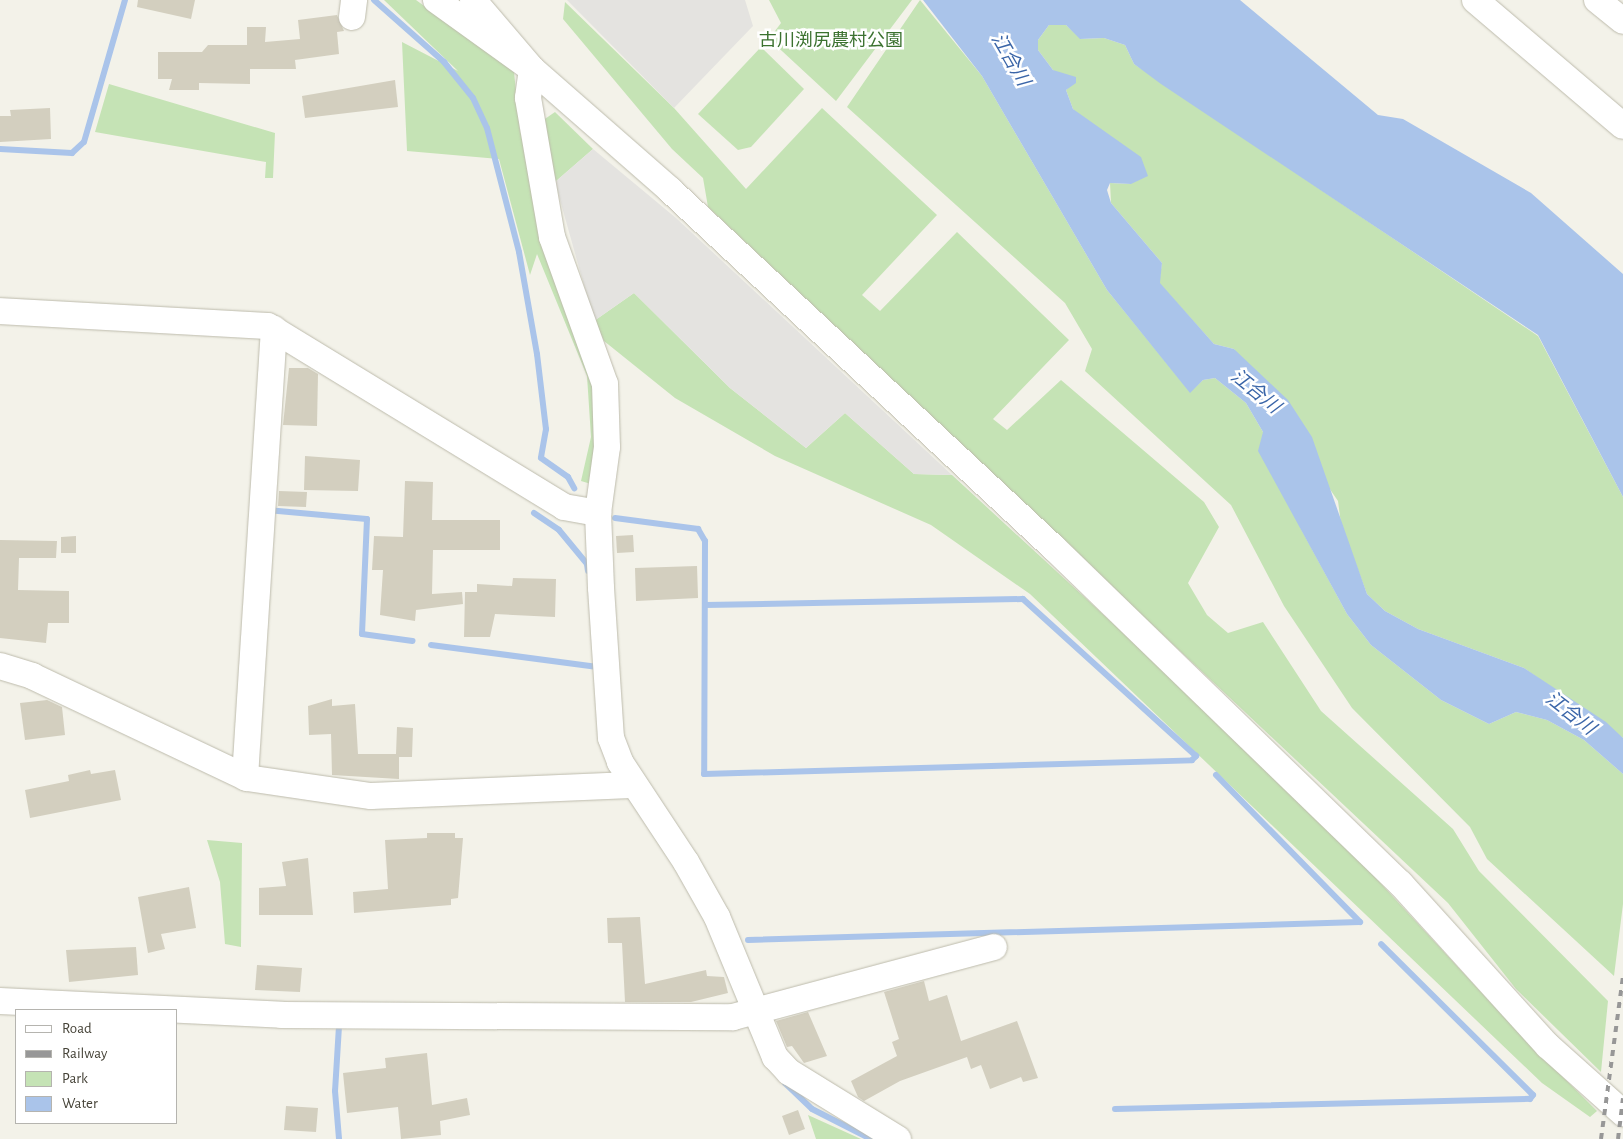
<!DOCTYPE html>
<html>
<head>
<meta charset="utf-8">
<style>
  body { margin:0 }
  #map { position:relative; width:1623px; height:1139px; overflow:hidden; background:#f3f2e9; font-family:"Alegreya Sans","Noto Sans JP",sans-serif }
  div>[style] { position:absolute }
  .green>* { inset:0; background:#c5e3b5 }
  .parking>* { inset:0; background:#e4e3e0 }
  .water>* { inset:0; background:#aac4ea }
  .stream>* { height:6px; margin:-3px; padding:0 3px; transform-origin:3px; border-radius:3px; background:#aac4ea }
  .building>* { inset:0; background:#d3cfbf }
  .roads { filter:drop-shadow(0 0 1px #bdbbac) drop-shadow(0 0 1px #bdbbac) }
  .minor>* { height:26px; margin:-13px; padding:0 13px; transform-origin:13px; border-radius:13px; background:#fff }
  .rail>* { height:4px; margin-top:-2px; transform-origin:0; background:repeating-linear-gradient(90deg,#979797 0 6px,transparent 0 12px) }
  span { translate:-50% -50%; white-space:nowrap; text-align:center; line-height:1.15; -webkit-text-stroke:5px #fff; paint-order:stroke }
  .park-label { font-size:18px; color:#3c7230 }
  .water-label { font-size:19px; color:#3a65a8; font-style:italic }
  .legend { position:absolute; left:15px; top:1009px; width:162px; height:115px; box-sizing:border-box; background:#fff; border:1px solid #b5b4af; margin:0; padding:6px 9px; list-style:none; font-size:15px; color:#464338 }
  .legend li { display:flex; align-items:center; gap:10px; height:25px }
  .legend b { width:25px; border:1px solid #b5b4af }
</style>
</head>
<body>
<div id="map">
  <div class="green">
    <div style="clip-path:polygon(384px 0,416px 0,514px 72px,520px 131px,595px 367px,598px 437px,591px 484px,581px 481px,591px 437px,587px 376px,537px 254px,530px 275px,499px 159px,407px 151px,402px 42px,458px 71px)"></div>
    <div style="clip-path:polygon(769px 0,912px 0,836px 101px,769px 39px,781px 23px)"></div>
    <div style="clip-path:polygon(920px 0,982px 76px,1107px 290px,1190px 392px,1203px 380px,1215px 378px,1246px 403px,1263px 432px,1263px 442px,1301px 529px,1347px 614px,1371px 645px,1441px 700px,1489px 724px,1516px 712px,1547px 720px,1584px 740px,1623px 774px,1623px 904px,1614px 976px,1487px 859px,1470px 827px,1352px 708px,1284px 606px,1231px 505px,1085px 371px,1092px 349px,1065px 303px,847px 107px)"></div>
    <div style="clip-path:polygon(565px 2px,674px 108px,746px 189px,822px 108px,937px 215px,862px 295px,880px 311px,957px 232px,1069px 340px,993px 419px,1007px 430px,1061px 380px,1204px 502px,1219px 527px,1188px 583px,1207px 615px,1228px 633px,1263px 622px,1321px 711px,1453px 829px,1479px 871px,1608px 1001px,1601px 1072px,1516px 989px,1448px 903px,708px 207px,703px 178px,672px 149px,563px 19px)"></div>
    <div style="clip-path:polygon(1049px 25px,1066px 25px,1081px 39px,1104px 38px,1125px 45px,1134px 64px,1538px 336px,1623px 497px,1623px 738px,1524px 668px,1418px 629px,1385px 611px,1367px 594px,1341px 524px,1338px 501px,1234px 349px,1214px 344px,1159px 283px,1162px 263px,1111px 203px,1110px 183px,1131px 184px,1073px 109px,1066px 90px,1072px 84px,1053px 70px,1038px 50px,1038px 40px)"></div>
    <div style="clip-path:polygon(761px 47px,804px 89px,751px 147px,738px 150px,698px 114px)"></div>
    <div style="clip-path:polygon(109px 84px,275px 133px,273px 178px,265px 178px,266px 162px,95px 132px)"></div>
    <div style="clip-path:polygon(555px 112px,593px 149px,555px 182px,539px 123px)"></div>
    <div style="clip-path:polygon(634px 293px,730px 388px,806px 448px,845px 413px,914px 474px,952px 475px,1301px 797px,1516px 1030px,1597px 1111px,1590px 1117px,1542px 1083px,1030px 594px,931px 525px,775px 456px,675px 398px,604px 341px,594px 321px)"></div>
    <div style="clip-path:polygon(207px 840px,242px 843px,241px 947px,225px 944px,220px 882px)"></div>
    <div style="clip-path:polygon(808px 1115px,861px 1139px,816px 1139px)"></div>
  </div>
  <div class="parking">
    <div style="clip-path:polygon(567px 0,745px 0,753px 26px,674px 108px)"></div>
    <div style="clip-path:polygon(593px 149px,676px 218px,952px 475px,914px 474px,845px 413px,806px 448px,730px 388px,634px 293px,594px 321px,555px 182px)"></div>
  </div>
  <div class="water">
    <div style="clip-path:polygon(923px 0,1240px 0,1378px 115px,1403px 119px,1531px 193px,1623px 274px,1623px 497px,1538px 335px,1161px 84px,1134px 64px,1125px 45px,1104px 38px,1080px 39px,1066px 25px,1049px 25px,1038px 40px,1038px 50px,1053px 70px,1076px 77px,1076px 83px,1066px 90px,1073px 109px,1141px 157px,1148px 176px,1131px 184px,1110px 183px,1107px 190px,1111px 203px,1162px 263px,1160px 283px,1214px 344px,1234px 349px,1288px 400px,1312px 437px,1367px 594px,1385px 611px,1418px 629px,1524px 668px,1606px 722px,1623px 738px,1623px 774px,1584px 740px,1547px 720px,1516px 712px,1489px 724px,1441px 700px,1371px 645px,1347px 614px,1258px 451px,1263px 432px,1246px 403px,1215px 378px,1203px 380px,1190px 393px,1107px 290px,982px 76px)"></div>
  </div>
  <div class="stream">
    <div style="left:374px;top:0;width:94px;rotate:41.5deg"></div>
    <div style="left:444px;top:62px;width:46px;rotate:51.1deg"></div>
    <div style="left:473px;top:98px;width:33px;rotate:65deg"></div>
    <div style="left:487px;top:128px;width:128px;rotate:75.5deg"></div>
    <div style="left:519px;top:252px;width:104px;rotate:80deg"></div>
    <div style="left:537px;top:354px;width:76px;rotate:83.2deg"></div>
    <div style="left:546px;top:429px;width:29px;rotate:100deg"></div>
    <div style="left:541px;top:458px;width:33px;rotate:35deg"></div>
    <div style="left:568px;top:477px;width:13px;rotate:61deg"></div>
    <div style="left:0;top:149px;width:72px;rotate:3.2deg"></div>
    <div style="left:72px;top:153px;width:16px;rotate:-43deg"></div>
    <div style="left:84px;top:142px;width:148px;rotate:-73.9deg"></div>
    <div style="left:267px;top:510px;width:100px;rotate:5.1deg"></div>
    <div style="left:367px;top:519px;width:115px;rotate:92.5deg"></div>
    <div style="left:362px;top:634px;width:51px;rotate:7.8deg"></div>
    <div style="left:534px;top:513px;width:30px;rotate:34deg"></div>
    <div style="left:559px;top:530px;width:44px;rotate:50.5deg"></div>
    <div style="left:587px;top:564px;width:7px;rotate:82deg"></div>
    <div style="left:615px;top:518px;width:84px;rotate:7.5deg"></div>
    <div style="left:698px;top:529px;width:14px;rotate:60deg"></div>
    <div style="left:705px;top:541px;width:233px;rotate:90.2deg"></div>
    <div style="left:704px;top:774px;width:488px;rotate:-1.6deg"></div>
    <div style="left:1192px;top:760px;width:6px;rotate:-45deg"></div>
    <div style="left:1196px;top:756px;width:234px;rotate:-137.8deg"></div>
    <div style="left:1023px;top:599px;width:318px;rotate:178.9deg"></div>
    <div style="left:431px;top:645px;width:168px;rotate:7.5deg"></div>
    <div style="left:1216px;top:775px;width:206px;rotate:45.6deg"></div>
    <div style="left:748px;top:940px;width:612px;rotate:-1.68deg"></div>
    <div style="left:339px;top:1026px;width:65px;rotate:93.5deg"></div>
    <div style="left:335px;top:1091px;width:48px;rotate:85.2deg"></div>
    <div style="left:785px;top:1083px;width:37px;rotate:44deg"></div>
    <div style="left:812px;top:1109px;width:66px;rotate:27deg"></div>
    <div style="left:1115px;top:1109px;width:415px;rotate:-1.4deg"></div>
    <div style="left:1530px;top:1099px;width:5px;rotate:-53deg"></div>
    <div style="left:1533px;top:1095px;width:214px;rotate:-135.2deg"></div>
  </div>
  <div class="building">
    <div style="clip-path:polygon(138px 0,195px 0,191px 19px,137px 7px)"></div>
    <div style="clip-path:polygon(337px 15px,344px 31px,337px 32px,339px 54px,295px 60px,296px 69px,250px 69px,250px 84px,199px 83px,199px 90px,169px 90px,172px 79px,158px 79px,158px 52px,202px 52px,208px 45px,247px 45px,247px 27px,266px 27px,265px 42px,300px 39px,298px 20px)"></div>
    <div style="clip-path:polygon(395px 80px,398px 107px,305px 118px,302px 96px)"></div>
    <div style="clip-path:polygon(50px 108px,51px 139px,0 142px,0 116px,11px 116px,10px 110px)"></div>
    <div style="clip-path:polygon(289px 368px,308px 368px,318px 374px,317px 426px,283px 425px)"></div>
    <div style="clip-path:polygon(305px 456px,360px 460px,358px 491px,304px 490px)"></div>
    <div style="clip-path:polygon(405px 481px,433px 482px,432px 520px,500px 520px,500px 550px,433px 550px,432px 594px,462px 592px,463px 604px,416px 610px,415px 621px,380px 615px,383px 570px,372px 570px,374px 536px,403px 537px)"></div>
    <div style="clip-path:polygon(279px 491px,307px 492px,306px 507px,278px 506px)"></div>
    <div style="clip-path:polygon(633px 535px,634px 552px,617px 553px,616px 536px)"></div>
    <div style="clip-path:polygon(76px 536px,76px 553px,61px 553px,61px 537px)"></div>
    <div style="clip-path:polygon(0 540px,57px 541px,56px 558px,19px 558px,18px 590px,69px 591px,69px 623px,48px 623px,46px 643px,0 638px)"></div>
    <div style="clip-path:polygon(697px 566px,698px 598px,636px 601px,635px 568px)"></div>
    <div style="clip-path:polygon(513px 578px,556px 579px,555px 617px,495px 614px,490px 637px,464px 637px,465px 592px,477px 592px,477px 584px,512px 586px)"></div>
    <div style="clip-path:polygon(332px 699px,332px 706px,355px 704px,358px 754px,396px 754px,397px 727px,413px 728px,412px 757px,399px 757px,399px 779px,332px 775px,331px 734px,309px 735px,308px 706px)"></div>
    <div style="clip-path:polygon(47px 700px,62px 707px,65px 735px,25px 740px,20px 703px)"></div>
    <div style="clip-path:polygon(90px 770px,91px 774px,115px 770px,121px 800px,30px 818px,25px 790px,69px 781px,68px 775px)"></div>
    <div style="clip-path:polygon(427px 833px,455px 833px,455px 838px,463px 838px,458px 898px,451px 899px,451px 905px,354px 913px,353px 892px,388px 889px,385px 840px,427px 838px)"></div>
    <div style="clip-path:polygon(308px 858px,313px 915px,259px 915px,259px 888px,286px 886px,282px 862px)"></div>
    <div style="clip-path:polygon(189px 887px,196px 928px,161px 934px,165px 949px,148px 953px,138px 897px)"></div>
    <div style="clip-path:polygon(640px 917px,645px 984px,706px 970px,707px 976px,724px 977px,728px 993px,691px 1002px,625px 1002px,622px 943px,608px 943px,607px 918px)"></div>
    <div style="clip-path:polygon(136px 947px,138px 975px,69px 982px,66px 950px)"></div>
    <div style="clip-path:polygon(257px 965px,302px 968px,300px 992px,255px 990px)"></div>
    <div style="clip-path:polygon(924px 981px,929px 1001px,947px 995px,961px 1041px,1017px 1021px,1038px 1078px,1023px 1082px,1021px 1077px,990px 1089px,981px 1065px,971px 1069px,967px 1057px,900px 1081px,864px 1101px,858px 1097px,851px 1081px,897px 1056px,892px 1042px,899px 1039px,884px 992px)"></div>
    <div style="clip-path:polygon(808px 1012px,827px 1056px,804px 1063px,792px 1046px,787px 1047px,776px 1021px)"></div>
    <div style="clip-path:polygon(427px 1053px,432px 1105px,467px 1098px,470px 1115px,440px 1121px,441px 1135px,401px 1139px,398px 1107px,347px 1113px,343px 1073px,386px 1068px,385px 1058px)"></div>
    <div style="clip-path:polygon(286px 1106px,318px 1108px,316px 1132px,284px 1130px)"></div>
    <div style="clip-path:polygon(798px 1110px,805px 1129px,789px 1135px,782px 1116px)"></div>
  </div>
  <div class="roads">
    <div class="minor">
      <div style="left:436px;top:0;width:118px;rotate:35.7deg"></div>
      <div style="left:532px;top:69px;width:184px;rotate:41.2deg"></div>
      <div style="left:670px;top:190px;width:525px;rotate:42.99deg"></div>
      <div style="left:1054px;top:548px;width:482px;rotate:44.1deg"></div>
      <div style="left:1400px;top:883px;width:220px;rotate:47.8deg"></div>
      <div style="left:1548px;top:1046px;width:101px;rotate:41.8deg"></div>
      <div style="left:473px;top:0;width:91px;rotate:49.5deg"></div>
      <div style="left:532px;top:69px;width:29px;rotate:98deg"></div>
      <div style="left:528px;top:98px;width:141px;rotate:80.2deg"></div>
      <div style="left:552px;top:237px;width:156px;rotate:70.2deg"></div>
      <div style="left:605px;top:384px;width:63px;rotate:88.2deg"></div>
      <div style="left:607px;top:447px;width:67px;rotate:97.8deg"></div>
      <div style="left:598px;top:513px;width:75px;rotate:87.7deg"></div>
      <div style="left:601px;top:588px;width:150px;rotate:86.2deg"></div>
      <div style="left:611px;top:738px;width:26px;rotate:69deg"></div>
      <div style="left:620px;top:762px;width:120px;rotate:56.6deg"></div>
      <div style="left:686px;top:862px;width:63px;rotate:60.6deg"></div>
      <div style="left:717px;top:917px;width:152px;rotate:67.5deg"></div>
      <div style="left:775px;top:1057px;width:21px;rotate:47deg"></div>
      <div style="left:789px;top:1072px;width:128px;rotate:31.6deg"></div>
      <div style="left:1475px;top:0;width:194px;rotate:40.4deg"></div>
      <div style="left:1597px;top:0;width:33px;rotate:39deg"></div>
      <div style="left:352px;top:17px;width:17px;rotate:-83deg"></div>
      <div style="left:0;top:311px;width:268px;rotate:3.2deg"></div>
      <div style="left:268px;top:326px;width:347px;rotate:31.4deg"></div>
      <div style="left:564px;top:507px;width:35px;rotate:10deg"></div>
      <div style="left:0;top:666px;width:34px;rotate:17deg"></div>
      <div style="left:32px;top:676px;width:238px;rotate:25.4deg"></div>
      <div style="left:247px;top:778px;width:125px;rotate:8.3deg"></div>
      <div style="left:371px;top:796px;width:260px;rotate:-2.4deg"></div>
      <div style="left:245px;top:777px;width:449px;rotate:-86.3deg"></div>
      <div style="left:0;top:1001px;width:282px;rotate:2.8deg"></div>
      <div style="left:282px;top:1015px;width:451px;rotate:0.3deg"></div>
      <div style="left:733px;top:1017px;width:270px;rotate:-15deg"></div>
    </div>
  </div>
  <div class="rail">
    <div style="left:1601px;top:1139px;width:164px;rotate:-82.3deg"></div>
    <div style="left:1618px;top:1139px;width:41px;rotate:-83deg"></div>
  </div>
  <div class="park-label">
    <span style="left:831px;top:41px">古川渕尻農村公園</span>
  </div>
  <div class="water-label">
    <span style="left:1010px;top:60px;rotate:60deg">江合川</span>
    <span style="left:1255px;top:392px;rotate:39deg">江合川</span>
    <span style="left:1570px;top:714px;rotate:38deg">江合川</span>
  </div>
  <ul class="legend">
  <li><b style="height:6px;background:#fff"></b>Road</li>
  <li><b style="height:6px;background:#979797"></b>Railway</li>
  <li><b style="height:14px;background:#c5e3b5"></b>Park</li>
  <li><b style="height:14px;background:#aac4ea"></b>Water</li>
  </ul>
</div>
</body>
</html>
